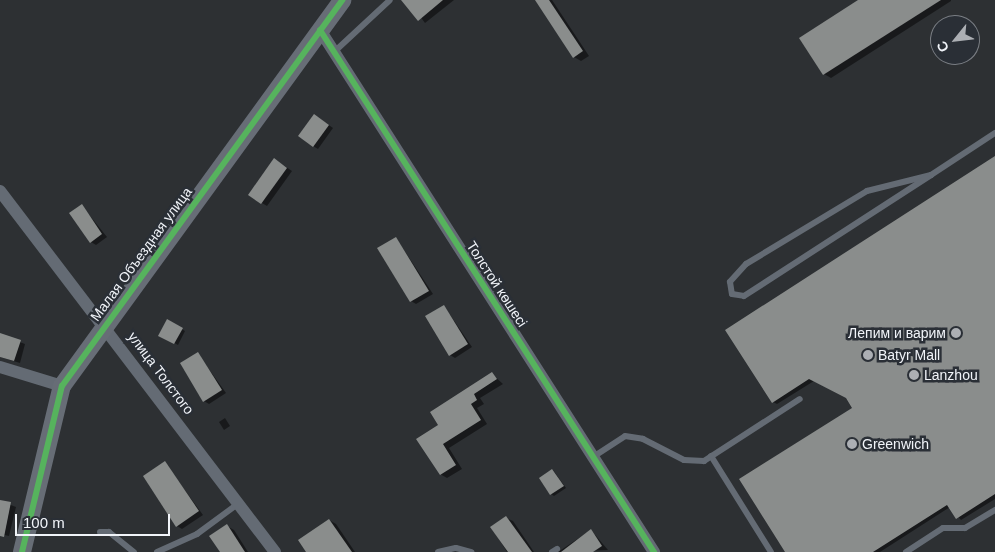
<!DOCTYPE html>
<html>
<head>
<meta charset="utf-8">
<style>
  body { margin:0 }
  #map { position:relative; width:995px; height:552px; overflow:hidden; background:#2d3033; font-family:Arial,sans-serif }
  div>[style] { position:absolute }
  .shadow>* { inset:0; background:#0007 }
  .building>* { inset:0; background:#8a8d8c }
  .lane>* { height:6px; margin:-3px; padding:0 3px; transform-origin:3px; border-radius:3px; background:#646b74 }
  .street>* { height:12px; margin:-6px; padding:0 6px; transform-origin:6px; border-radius:6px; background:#646b74 }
  .secondary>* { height:18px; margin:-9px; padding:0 9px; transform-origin:9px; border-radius:9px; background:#676d76 }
  .cycleway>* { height:6px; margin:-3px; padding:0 3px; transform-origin:3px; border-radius:3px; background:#56b35d }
  .dots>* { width:14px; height:14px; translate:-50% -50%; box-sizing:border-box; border:2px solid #2a2f36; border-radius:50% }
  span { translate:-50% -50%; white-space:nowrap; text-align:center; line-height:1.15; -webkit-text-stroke:5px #2a2f36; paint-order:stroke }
  .street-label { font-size:14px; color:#f1f4f9 }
  .poi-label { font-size:14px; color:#f1f4f9 }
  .right { translate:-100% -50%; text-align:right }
  .left { translate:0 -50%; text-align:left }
  .north { position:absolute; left:930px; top:15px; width:50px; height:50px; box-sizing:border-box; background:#2a2f36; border:1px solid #7a7e84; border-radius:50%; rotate:241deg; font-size:14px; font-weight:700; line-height:20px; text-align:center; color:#f1f4f9 }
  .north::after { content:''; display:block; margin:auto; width:18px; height:22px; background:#acafb4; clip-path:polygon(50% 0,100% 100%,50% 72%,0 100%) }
  .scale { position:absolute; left:15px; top:514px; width:155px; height:22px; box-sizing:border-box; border:2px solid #f1f4f9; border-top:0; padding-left:6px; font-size:15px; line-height:18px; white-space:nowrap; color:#f1f4f9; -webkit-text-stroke:4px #2a2f36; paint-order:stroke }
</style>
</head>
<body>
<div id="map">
  <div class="shadow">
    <div style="clip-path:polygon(408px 0,454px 0,425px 23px)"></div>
    <div style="clip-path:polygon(536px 0,552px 0,589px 56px,581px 61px,574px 57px)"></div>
    <div style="clip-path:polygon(861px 0,951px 0,951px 1px,831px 78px,824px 74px)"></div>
    <div style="clip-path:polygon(320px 119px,333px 128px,318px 149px,313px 146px)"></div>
    <div style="clip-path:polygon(995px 157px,995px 499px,961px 520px,950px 507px,880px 552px,787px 552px,854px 408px,847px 397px,814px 381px,777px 404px,773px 402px)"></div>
    <div style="clip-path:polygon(280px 163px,292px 171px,267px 206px,262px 203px)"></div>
    <div style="clip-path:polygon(82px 206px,107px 237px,96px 245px,91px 242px)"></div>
    <div style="clip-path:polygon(396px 238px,433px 294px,416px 304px,411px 301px)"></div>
    <div style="clip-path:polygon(444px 306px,472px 347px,455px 358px,450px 355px)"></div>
    <div style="clip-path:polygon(168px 321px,185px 331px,178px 345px,160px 335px)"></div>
    <div style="clip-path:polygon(0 335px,25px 344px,20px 363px,0 357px)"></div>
    <div style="clip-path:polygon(198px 354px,226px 393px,209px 404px,204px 401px)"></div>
    <div style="clip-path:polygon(492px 374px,503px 384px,480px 398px,484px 404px,477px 408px,487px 424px,449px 448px,462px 469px,447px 478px,440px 474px,440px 426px)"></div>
    <div style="clip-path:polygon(225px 418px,230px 426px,224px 430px,219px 422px)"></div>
    <div style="clip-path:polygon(165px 463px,203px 515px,182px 529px,177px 526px)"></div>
    <div style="clip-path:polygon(553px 470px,566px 488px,554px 496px,551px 494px)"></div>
    <div style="clip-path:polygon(0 501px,16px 507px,9px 536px,0 534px)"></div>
    <div style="clip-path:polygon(506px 518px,513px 521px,534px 552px,507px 552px,492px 528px)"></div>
    <div style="clip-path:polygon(329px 520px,336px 524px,355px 552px,307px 552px)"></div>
    <div style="clip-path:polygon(227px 526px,234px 530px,248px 552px,221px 552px)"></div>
    <div style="clip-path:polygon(591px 530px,608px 550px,558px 552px)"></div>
  </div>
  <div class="building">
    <div style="clip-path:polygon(401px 0,443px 0,418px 21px)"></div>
    <div style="clip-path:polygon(535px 0,549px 0,583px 51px,573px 58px)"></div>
    <div style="clip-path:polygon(858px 0,941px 0,823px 75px,799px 38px)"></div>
    <div style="clip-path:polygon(314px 114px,329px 125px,313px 147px,298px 136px)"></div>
    <div style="clip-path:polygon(995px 156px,995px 494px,956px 519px,947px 505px,873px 552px,785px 552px,739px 479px,852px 408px,846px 398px,809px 379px,772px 403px,725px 330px)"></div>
    <div style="clip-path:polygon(274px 158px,287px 168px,261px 204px,248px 195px)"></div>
    <div style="clip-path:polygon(82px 204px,102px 234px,90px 243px,69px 213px)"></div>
    <div style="clip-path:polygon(396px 237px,429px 291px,410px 302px,377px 248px)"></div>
    <div style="clip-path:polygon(444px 305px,468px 344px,449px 356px,425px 316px)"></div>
    <div style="clip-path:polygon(167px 319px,183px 328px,174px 344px,158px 336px)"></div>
    <div style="clip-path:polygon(0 333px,21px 340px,14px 361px,0 357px)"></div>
    <div style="clip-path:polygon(198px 352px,222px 390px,203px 402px,180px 363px)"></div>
    <div style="clip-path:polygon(492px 372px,497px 379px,474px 394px,477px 400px,471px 404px,481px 420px,443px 444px,456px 465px,440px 475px,416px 439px,438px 425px,430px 412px)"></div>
    <div style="clip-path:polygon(165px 461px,199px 511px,176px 527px,143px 476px)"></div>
    <div style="clip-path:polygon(552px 469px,564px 486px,550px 495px,539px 478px)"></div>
    <div style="clip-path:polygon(0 500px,11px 502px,4px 537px,0 536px)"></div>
    <div style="clip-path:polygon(506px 516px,532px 552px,508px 552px,490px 527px)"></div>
    <div style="clip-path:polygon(329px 519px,352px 552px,306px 552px,298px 540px)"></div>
    <div style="clip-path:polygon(227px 524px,245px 552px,220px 552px,209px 536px)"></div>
    <div style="clip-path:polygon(591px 529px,602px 546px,593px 552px,561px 552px)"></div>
  </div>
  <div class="lane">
    <div style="left:334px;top:52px;width:76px;rotate:-42.9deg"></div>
    <div style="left:931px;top:175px;width:66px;rotate:166deg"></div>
    <div style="left:867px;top:191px;width:141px;rotate:148.9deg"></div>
    <div style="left:746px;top:264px;width:24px;rotate:132deg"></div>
    <div style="left:730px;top:282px;width:12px;rotate:81deg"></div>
    <div style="left:732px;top:294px;width:12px;rotate:9deg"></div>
    <div style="left:744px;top:296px;width:223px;rotate:-32.9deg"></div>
    <div style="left:931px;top:175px;width:77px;rotate:-33.3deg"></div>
    <div style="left:711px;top:456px;width:113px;rotate:58deg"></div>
    <div style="left:593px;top:457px;width:38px;rotate:-33deg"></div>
    <div style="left:625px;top:436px;width:18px;rotate:9deg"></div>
    <div style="left:643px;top:439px;width:46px;rotate:27.1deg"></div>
    <div style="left:684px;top:460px;width:20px;rotate:3deg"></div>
    <div style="left:704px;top:461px;width:114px;rotate:-32.9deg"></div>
    <div style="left:100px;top:532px;width:9px"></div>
    <div style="left:109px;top:532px;width:32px;rotate:39deg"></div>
    <div style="left:157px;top:552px;width:44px;rotate:-24.2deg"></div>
    <div style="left:197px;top:534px;width:52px;rotate:-36.4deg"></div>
    <div style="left:438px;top:552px;width:18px;rotate:-13deg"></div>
    <div style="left:456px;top:548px;width:16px;rotate:15deg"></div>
    <div style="left:552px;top:552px;width:6px;rotate:-31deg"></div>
    <div style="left:906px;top:552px;width:44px;rotate:-33deg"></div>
    <div style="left:943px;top:528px;width:22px"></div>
    <div style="left:965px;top:528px;width:35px;rotate:-31deg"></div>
  </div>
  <div class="street">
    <div style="left:320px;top:30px;width:620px;rotate:57.39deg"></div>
    <div style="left:0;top:191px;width:454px;rotate:52.7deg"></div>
    <div style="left:0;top:367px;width:65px;rotate:17deg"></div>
  </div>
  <div class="secondary">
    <div style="left:22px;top:552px;width:171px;rotate:-76.5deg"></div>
    <div style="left:62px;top:386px;width:477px;rotate:-54deg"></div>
  </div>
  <div class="cycleway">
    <div style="left:320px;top:30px;width:620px;rotate:57.39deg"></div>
    <div style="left:22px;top:552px;width:171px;rotate:-76.5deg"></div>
    <div style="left:62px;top:386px;width:477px;rotate:-54deg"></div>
  </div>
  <div class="dots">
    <div style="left:956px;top:333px;background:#acafb4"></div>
    <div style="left:868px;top:355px;background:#acafb4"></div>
    <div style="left:914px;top:375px;background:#acafb4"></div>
    <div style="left:852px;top:444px;background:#acafb4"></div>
  </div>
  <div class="street-label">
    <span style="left:141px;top:254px;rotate:-54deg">Малая Объездная улица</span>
    <span style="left:497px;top:284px;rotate:57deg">Толстой көшесі</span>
    <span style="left:161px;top:373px;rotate:53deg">улица Толстого</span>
  </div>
  <div class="poi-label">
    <span class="right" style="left:946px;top:333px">Лепим и варим</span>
    <span class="left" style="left:878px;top:355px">Batyr Mall</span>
    <span class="left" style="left:924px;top:375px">Lanzhou</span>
    <span class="left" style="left:862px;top:444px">Greenwich</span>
  </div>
  <div class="north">С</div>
  <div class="scale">100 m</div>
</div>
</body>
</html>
